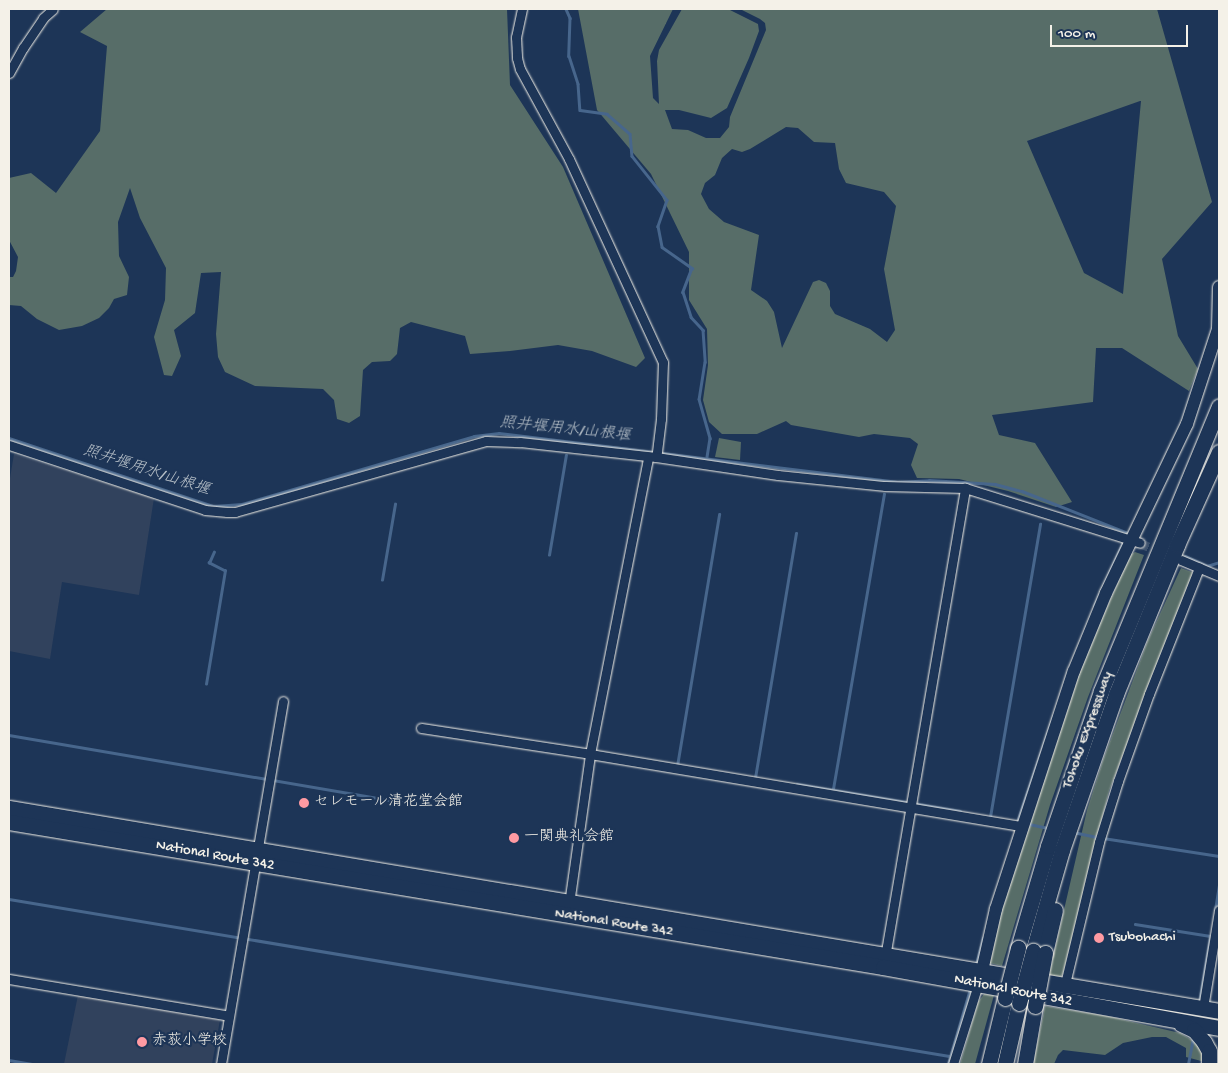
<!DOCTYPE html>
<html>
<head>
<meta charset="utf-8">
<style>
  body { margin:0 }
  #map { position:relative; width:1228px; height:1073px; overflow:hidden; background:#1d3557; font-family:"Gochi Hand","Klee One",sans-serif }
  div>[style] { position:absolute }
  .built>* { inset:0; background:#31425d }
  .green>* { inset:0; background:#576d68 }
  .stream>* { height:2.5px; margin:-1.25px; padding:0 1.25px; transform-origin:1.25px; border-radius:1.25px; background:#47668c }
  .street-tunnel>* { height:9px; margin-top:-4.5px; transform-origin:0; background:repeating-linear-gradient(90deg,#3d516d 0 9px,transparent 0 13.5px) }
  .roads { filter:drop-shadow(0 0 1px #f4f1e8) drop-shadow(0 0 1px #f4f1e8) }
  .street>* { height:9px; margin:-4.5px; padding:0 4.5px; transform-origin:4.5px; border-radius:4.5px; background:#1d3557 }
  .secondary>* { height:12px; margin:-6px; padding:0 6px; transform-origin:6px; border-radius:6px; background:#1d3557 }
  .highway>* { height:15px; margin:-7.5px; padding:0 7.5px; transform-origin:7.5px; border-radius:7.5px; background:#1d3557 }
  .bridges { filter:drop-shadow(0 0 1px #f4f1e8) drop-shadow(0 0 1px #f4f1e8) }
  .highway-bridge>* { height:15px; margin:-7.5px; padding:0 7.5px; transform-origin:7.5px; border-radius:7.5px; background:#1d3557 }
  .dots>* { width:14px; height:14px; translate:-50% -50%; box-sizing:border-box; border:2px solid #1d3557; border-radius:50% }
  span { translate:-50% -50%; white-space:nowrap; text-align:center; line-height:1.15; -webkit-text-stroke:4.5px #1d3557; paint-order:stroke }
  .street-label { font-size:15px; color:#f4f1e8 }
  .poi-label { font-size:15px; color:#f4f1e8 }
  .left { translate:0 -50%; text-align:left }
  .water-label { font-size:16px; color:#b7c0c8; font-style:italic }
  .frame { position:absolute; inset:0; border:10px solid #f4f1e8; pointer-events:none }
  .scale { position:absolute; left:1050px; top:25px; width:138px; height:22px; box-sizing:border-box; border:2px solid #f4f1e8; border-top:0; padding-left:6px; font-size:15px; line-height:18px; white-space:nowrap; color:#f4f1e8; -webkit-text-stroke:4px #1d3557; paint-order:stroke }
</style>
</head>
<body>
<div id="map">
  <div class="built">
    <div style="clip-path:polygon(14px 454px,154px 498px,139px 595px,62px 582px,50px 659px,9px 651px,9px 484px)"></div>
    <div style="clip-path:polygon(78px 995px,220px 1020px,212px 1064px,64px 1064px)"></div>
  </div>
  <div class="green">
    <div style="clip-path:polygon(107px 9px,507px 9px,510px 85px,563px 167px,645px 358px,636px 367px,592px 351px,558px 345px,510px 351px,470px 354px,465px 336px,411px 322px,400px 328px,397px 354px,390px 361px,372px 362px,363px 370px,360px 416px,349px 423px,337px 419px,334px 400px,323px 389px,255px 386px,225px 372px,218px 357px,216px 334px,221px 272px,201px 273px,195px 313px,174px 330px,181px 356px,172px 376px,164px 375px,154px 337px,165px 300px,166px 268px,140px 218px,130px 188px,118px 222px,119px 256px,129px 277px,127px 295px,114px 299px,109px 308px,99px 318px,82px 326px,59px 330px,37px 319px,21px 306px,9px 305px,9px 277px,13px 277px,16px 271px,18px 257px,9px 240px,9px 178px,31px 173px,56px 193px,100px 131px,107px 46px,80px 32px)"></div>
    <div style="clip-path:polygon(evenodd,578px 9px,673px 9px,650px 56px,653px 98px,659px 104px,657px 61px,659px 50px,682px 9px,728px 9px,758px 24px,759px 31px,749px 58px,727px 108px,711px 118px,679px 110px,665px 110px,672px 129px,688px 130px,706px 138px,720px 138px,729px 127px,730px 117px,766px 30px,765px 23px,760px 19px,740px 9px,1157px 9px,1212px 202px,1162px 259px,1178px 336px,1198px 369px,1189px 391px,1122px 348px,1096px 348px,1093px 402px,992px 415px,999px 435px,1035px 443px,1072px 502px,1056px 507px,1008px 491px,959px 479px,917px 478px,911px 465px,918px 444px,910px 438px,874px 434px,859px 437px,791px 425px,786px 421px,757px 434px,722px 434px,709px 422px,703px 400px,708px 365px,707px 329px,689px 300px,689px 252px,651px 174px,597px 110px,578px 9px,1140px 101px,1141px 101px,1123px 294px,1084px 273px,1027px 141px,1140px 101px,578px 9px,786px 127px,798px 128px,814px 142px,835px 143px,839px 169px,846px 183px,884px 192px,896px 206px,884px 269px,895px 330px,887px 342px,870px 329px,835px 314px,830px 306px,830px 291px,826px 283px,819px 280px,813px 282px,782px 348px,774px 312px,767px 301px,751px 290px,759px 235px,724px 222px,709px 209px,701px 194px,705px 183px,715px 175px,722px 158px,732px 149px,742px 152px,750px 149px,786px 127px)"></div>
    <div style="clip-path:polygon(719px 438px,741px 442px,740px 460px,715px 457px)"></div>
    <div style="clip-path:polygon(1135px 552px,1144px 555px,1088px 697px,1050px 805px,1002px 966px,989px 963px,1003px 898px,1079px 670px,1130px 555px)"></div>
    <div style="clip-path:polygon(1181px 568px,1192px 572px,1193px 576px,1109px 791px,1063px 974px,1060px 977px,1049px 975px,1087px 810px,1103px 760px,1148px 640px)"></div>
    <div style="clip-path:polygon(984px 994px,994px 995px,975px 1064px,960px 1064px,978px 1002px)"></div>
    <div style="clip-path:polygon(1045px 1006px,1107px 1016px,1180px 1033px,1197px 1043px,1205px 1053px,1205px 1062px,1186px 1057px,1186px 1048px,1166px 1037px,1152px 1037px,1123px 1043px,1105px 1055px,1063px 1050px,1058px 1055px,1054px 1064px,1033px 1064px)"></div>
  </div>
  <div class="stream">
    <div style="left:566px;top:9px;width:10px;rotate:66deg"></div>
    <div style="left:570px;top:18px;width:38px;rotate:92deg"></div>
    <div style="left:569px;top:56px;width:29px;rotate:72deg"></div>
    <div style="left:578px;top:84px;width:26px;rotate:86deg"></div>
    <div style="left:580px;top:110px;width:27px;rotate:8deg"></div>
    <div style="left:607px;top:114px;width:30px;rotate:41deg"></div>
    <div style="left:630px;top:134px;width:22px;rotate:85deg"></div>
    <div style="left:632px;top:156px;width:56px;rotate:51.5deg"></div>
    <div style="left:667px;top:200px;width:28px;rotate:109deg"></div>
    <div style="left:658px;top:226px;width:21px;rotate:79deg"></div>
    <div style="left:662px;top:247px;width:37px;rotate:35deg"></div>
    <div style="left:692px;top:268px;width:26px;rotate:111deg"></div>
    <div style="left:683px;top:292px;width:26px;rotate:72deg"></div>
    <div style="left:691px;top:317px;width:18px;rotate:47deg"></div>
    <div style="left:703px;top:330px;width:32px;rotate:86deg"></div>
    <div style="left:705px;top:362px;width:37px;rotate:99deg"></div>
    <div style="left:699px;top:399px;width:41px;rotate:74.2deg"></div>
    <div style="left:710px;top:438px;width:19px;rotate:99deg"></div>
    <div style="left:9px;top:438px;width:216px;rotate:18.4deg"></div>
    <div style="left:214px;top:506px;width:28px;rotate:-4deg"></div>
    <div style="left:242px;top:504px;width:242px;rotate:-16.3deg"></div>
    <div style="left:474px;top:436px;width:25px;rotate:-7deg"></div>
    <div style="left:499px;top:433px;width:400px;rotate:7deg"></div>
    <div style="left:896px;top:482px;width:33px;rotate:-3deg"></div>
    <div style="left:929px;top:480px;width:66px;rotate:3.5deg"></div>
    <div style="left:995px;top:484px;width:28px;rotate:15deg"></div>
    <div style="left:1022px;top:491px;width:114px;rotate:21.6deg"></div>
    <div style="left:549px;top:555px;width:101px;rotate:-80.4deg"></div>
    <div style="left:1185px;top:556px;width:24px;rotate:24deg"></div>
    <div style="left:1207px;top:566px;width:13px;rotate:-18deg"></div>
    <div style="left:382px;top:580px;width:77px;rotate:-80.3deg"></div>
    <div style="left:1094px;top:606px;width:72px;rotate:-65.6deg"></div>
    <div style="left:206px;top:684px;width:115px;rotate:-80.5deg"></div>
    <div style="left:225px;top:571px;width:18px;rotate:-153deg"></div>
    <div style="left:209px;top:563px;width:12px;rotate:-66deg"></div>
    <div style="left:9px;top:735px;width:421px;rotate:9.7deg"></div>
    <div style="left:677px;top:766px;width:255px;rotate:-80.5deg"></div>
    <div style="left:755px;top:778px;width:248px;rotate:-80.5deg"></div>
    <div style="left:797px;top:784px;width:165px;rotate:9.4deg"></div>
    <div style="left:833px;top:789px;width:299px;rotate:-80.2deg"></div>
    <div style="left:990px;top:817px;width:297px;rotate:-80.3deg"></div>
    <div style="left:1017px;top:822px;width:112px;rotate:-71.2deg"></div>
    <div style="left:1029px;top:824px;width:19px;rotate:12deg"></div>
    <div style="left:1073px;top:832px;width:25px;rotate:12deg"></div>
    <div style="left:1103px;top:838px;width:117px;rotate:8.8deg"></div>
    <div style="left:9px;top:899px;width:953px;rotate:9.48deg"></div>
    <div style="left:1215px;top:910px;width:26px;rotate:-81deg"></div>
    <div style="left:1135px;top:924px;width:76px;rotate:9.1deg"></div>
    <div style="left:976px;top:964px;width:27px;rotate:-75deg"></div>
    <div style="left:1199px;top:1003px;width:67px;rotate:-80.5deg"></div>
    <div style="left:9px;top:1060px;width:23px;rotate:10deg"></div>
    <div style="left:948px;top:1064px;width:78px;rotate:-73.7deg"></div>
    <div style="left:1188px;top:1064px;width:26px;rotate:-79deg"></div>
  </div>
  <div class="street-tunnel">
    <div style="left:1140px;top:543px;width:25px;rotate:23deg"></div>
  </div>
  <div class="roads">
    <div class="street">
      <div style="left:522px;top:9px;width:29px;rotate:102deg"></div>
      <div style="left:516px;top:37px;width:21px;rotate:87deg"></div>
      <div style="left:517px;top:58px;width:11px;rotate:75deg"></div>
      <div style="left:520px;top:69px;width:102px;rotate:61.4deg"></div>
      <div style="left:569px;top:159px;width:224px;rotate:65.2deg"></div>
      <div style="left:663px;top:362px;width:57px;rotate:92deg"></div>
      <div style="left:661px;top:419px;width:38px;rotate:97deg"></div>
      <div style="left:9px;top:73px;width:29px;rotate:-61deg"></div>
      <div style="left:23px;top:48px;width:36px;rotate:-56deg"></div>
      <div style="left:43px;top:18px;width:13px;rotate:-42deg"></div>
      <div style="left:9px;top:445px;width:206px;rotate:18.3deg"></div>
      <div style="left:205px;top:510px;width:22px;rotate:5deg"></div>
      <div style="left:227px;top:512px;width:8px"></div>
      <div style="left:235px;top:512px;width:261px;rotate:-15.8deg"></div>
      <div style="left:486px;top:441px;width:34px;rotate:2deg"></div>
      <div style="left:520px;top:442px;width:137px;rotate:6.3deg"></div>
      <div style="left:656px;top:457px;width:123px;rotate:8.4deg"></div>
      <div style="left:778px;top:475px;width:108px;rotate:5.9deg"></div>
      <div style="left:885px;top:486px;width:80px;rotate:1.4deg"></div>
      <div style="left:965px;top:488px;width:183px;rotate:17.4deg"></div>
      <div style="left:1181px;top:560px;width:41px;rotate:22.8deg"></div>
      <div style="left:421px;top:728px;width:171px;rotate:8.7deg"></div>
      <div style="left:590px;top:754px;width:438px;rotate:9.5deg"></div>
      <div style="left:569px;top:904px;width:151px;rotate:-82deg"></div>
      <div style="left:590px;top:754px;width:303px;rotate:-78.9deg"></div>
      <div style="left:885px;top:957px;width:476px;rotate:-80.3deg"></div>
      <div style="left:9px;top:979px;width:223px;rotate:9.5deg"></div>
      <div style="left:1064px;top:988px;width:150px;rotate:-76.5deg"></div>
      <div style="left:1099px;top:842px;width:64px;rotate:-72.7deg"></div>
      <div style="left:1118px;top:781px;width:92px;rotate:-70.4deg"></div>
      <div style="left:1149px;top:694px;width:136px;rotate:-68.4deg"></div>
      <div style="left:1203px;top:1008px;width:99px;rotate:-80.7deg"></div>
      <div style="left:221px;top:1064px;width:368px;rotate:-80.3deg"></div>
      <div style="left:953px;top:1064px;width:87px;rotate:-72.6deg"></div>
    </div>
    <div class="secondary">
      <div style="left:982px;top:971px;width:64px;rotate:-77.3deg"></div>
      <div style="left:996px;top:909px;width:250px;rotate:-71.9deg"></div>
      <div style="left:1074px;top:671px;width:84px;rotate:-67.7deg"></div>
      <div style="left:1106px;top:593px;width:187px;rotate:-64.4deg"></div>
      <div style="left:1187px;top:424px;width:100px;rotate:-71.9deg"></div>
      <div style="left:1218px;top:329px;width:42px;rotate:-88.6deg"></div>
    </div>
    <div class="highway">
      <div style="left:9px;top:808px;width:1227px;rotate:9.52deg"></div>
      <div style="left:9px;top:822px;width:886px;rotate:9.42deg"></div>
      <div style="left:883px;top:967px;width:341px;rotate:10.3deg"></div>
      <div style="left:1018px;top:948px;width:106px;rotate:-73.6deg"></div>
      <div style="left:1048px;top:846px;width:164px;rotate:-71.1deg"></div>
      <div style="left:1101px;top:691px;width:308px;rotate:-67.5deg"></div>
      <div style="left:1033px;top:951px;width:105px;rotate:-74deg"></div>
      <div style="left:1062px;top:850px;width:165px;rotate:-70.9deg"></div>
      <div style="left:1116px;top:694px;width:161px;rotate:-67.7deg"></div>
      <div style="left:1177px;top:545px;width:102px;rotate:-65.7deg"></div>
      <div style="left:1045px;top:953px;width:44px;rotate:-76.9deg"></div>
      <div style="left:1181px;top:1024px;width:14px;rotate:25deg"></div>
      <div style="left:1194px;top:1030px;width:16px;rotate:50deg"></div>
      <div style="left:1204px;top:1042px;width:10px;rotate:61deg"></div>
      <div style="left:1209px;top:1051px;width:13px;rotate:90deg"></div>
      <div style="left:989px;top:1064px;width:68px;rotate:-76.4deg"></div>
      <div style="left:1005px;top:1064px;width:63px;rotate:-77.1deg"></div>
      <div style="left:1025px;top:1064px;width:59px;rotate:-80.2deg"></div>
    </div>
  </div>
  <div class="bridges">
    <div class="highway-bridge">
      <div style="left:1005px;top:998px;width:52px;rotate:-75.4deg"></div>
      <div style="left:1019px;top:1003px;width:54px;rotate:-74.9deg"></div>
      <div style="left:1035px;top:1006px;width:54px;rotate:-79.3deg"></div>
    </div>
  </div>
  <div class="dots">
    <div style="left:304px;top:803px;background:#ff9aa2"></div>
    <div style="left:514px;top:838px;background:#ff9aa2"></div>
    <div style="left:1099px;top:938px;background:#ff9aa2"></div>
    <div style="left:142px;top:1042px;background:#ff9aa2"></div>
  </div>
  <div class="street-label">
    <span style="left:1088px;top:730px;rotate:-70deg">Tohoku Expressway</span>
    <span style="left:215px;top:856px;rotate:10deg">National Route 342</span>
    <span style="left:614px;top:923px;rotate:9deg">National Route 342</span>
    <span style="left:1013px;top:991px;rotate:11deg">National Route 342</span>
  </div>
  <div class="poi-label">
    <span class="left" style="left:314px;top:803px">セレモール清花堂会館</span>
    <span class="left" style="left:524px;top:838px">一関典礼会館</span>
    <span class="left" style="left:1109px;top:938px">Tsubohachi</span>
    <span class="left" style="left:152px;top:1042px">赤荻小学校</span>
  </div>
  <div class="water-label">
    <span style="left:565px;top:431px;rotate:6deg">照井堰用水/山根堰</span>
    <span style="left:146px;top:472px;rotate:18deg">照井堰用水/山根堰</span>
  </div>
  <div class="frame"></div>
  <div class="scale">100 m</div>
</div>
</body>
</html>
